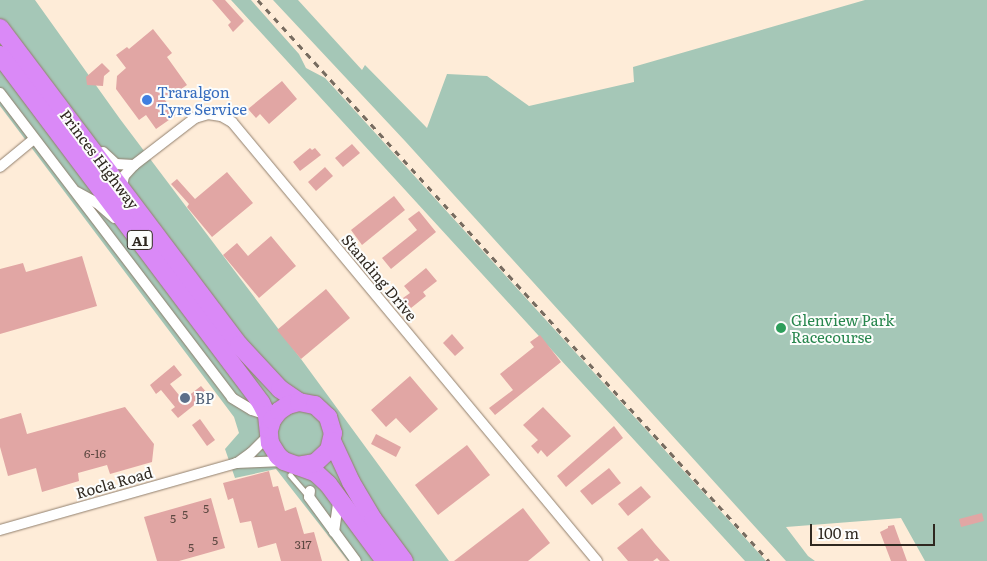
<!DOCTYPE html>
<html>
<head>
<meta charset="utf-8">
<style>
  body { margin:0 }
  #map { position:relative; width:987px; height:561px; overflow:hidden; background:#feecd8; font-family:Literata,serif }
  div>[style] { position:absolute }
  .green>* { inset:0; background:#a5c7b7 }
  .building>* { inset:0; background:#e1a6a4 }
  .roads { filter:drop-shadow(0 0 1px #907f6d) drop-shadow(0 0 1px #907f6d) }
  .lane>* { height:5px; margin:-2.5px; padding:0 2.5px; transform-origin:2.5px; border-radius:2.5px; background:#fff }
  .street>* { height:10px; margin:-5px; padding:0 5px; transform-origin:5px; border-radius:5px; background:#fff }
  .highway>* { height:18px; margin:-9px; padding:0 9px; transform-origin:9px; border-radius:9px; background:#da89f7 }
  .rail>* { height:2.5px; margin-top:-1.25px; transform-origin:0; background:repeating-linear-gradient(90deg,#776c60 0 6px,transparent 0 12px) }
  .dots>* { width:14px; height:14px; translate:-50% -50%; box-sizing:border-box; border:2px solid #fcfdfc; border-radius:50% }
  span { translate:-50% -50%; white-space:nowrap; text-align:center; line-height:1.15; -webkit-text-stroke:4px #fcfdfc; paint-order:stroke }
  .number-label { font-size:12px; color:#5c4841 }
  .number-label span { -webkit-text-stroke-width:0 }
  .shield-label span { padding:1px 4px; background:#fcfdfc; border:1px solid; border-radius:4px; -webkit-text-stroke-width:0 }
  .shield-label { font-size:14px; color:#2f2820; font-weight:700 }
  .shop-label { font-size:15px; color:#366cbe }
  .left { translate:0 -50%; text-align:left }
  .street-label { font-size:15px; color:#2f2820 }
  .leisure-label { font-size:15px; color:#27864d }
  .service-label { font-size:15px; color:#4e5e75 }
  .scale { position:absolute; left:810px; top:524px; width:125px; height:22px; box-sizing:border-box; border:2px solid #2f2820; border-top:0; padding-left:6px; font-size:15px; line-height:18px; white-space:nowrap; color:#2f2820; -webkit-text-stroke:4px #fcfdfc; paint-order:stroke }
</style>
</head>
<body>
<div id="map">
  <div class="green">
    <div style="clip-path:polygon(0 0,35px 0,120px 119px,301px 359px,449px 561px,348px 561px,276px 469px,235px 478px,225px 449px,239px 433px,234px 417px,0 106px)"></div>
    <div style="clip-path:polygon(231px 0,251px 0,299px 54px,306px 68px,325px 78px,766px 561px,745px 561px)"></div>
    <div style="clip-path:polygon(273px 0,298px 0,362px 70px,365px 65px,427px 128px,447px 74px,487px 76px,529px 106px,634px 82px,633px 67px,865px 0,987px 0,987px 561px,925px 561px,901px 518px,786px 527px,808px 556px,815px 561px,786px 561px,405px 141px)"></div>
  </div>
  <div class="building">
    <div style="clip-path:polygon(212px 0,225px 0,244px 21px,233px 32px,228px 25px,231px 22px)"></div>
    <div style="clip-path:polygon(153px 29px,172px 53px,167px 57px,187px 85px,165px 100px,176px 115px,156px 129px,146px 115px,139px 120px,116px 89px,117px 76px,126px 68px,116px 55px,127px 47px,129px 49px)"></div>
    <div style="clip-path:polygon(102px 63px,110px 71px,104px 76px,103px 86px,87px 85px,86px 77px)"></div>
    <div style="clip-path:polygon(282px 81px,297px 99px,269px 124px,260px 114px,256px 118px,248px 109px)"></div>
    <div style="clip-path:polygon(352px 144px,360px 153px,343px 167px,335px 158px)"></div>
    <div style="clip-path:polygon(310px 148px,312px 150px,315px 148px,321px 155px,300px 171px,293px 162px)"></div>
    <div style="clip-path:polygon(325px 167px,333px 176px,316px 191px,308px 182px)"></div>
    <div style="clip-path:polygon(227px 172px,253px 203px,212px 237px,187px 207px,189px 204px,171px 184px,177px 179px,195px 199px)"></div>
    <div style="clip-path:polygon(394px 196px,405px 210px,362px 245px,351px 230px)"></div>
    <div style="clip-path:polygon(419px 211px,436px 232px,391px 269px,382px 258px,417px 230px,408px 219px)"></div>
    <div style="clip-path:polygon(271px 236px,296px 266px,259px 298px,223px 255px,237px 243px,248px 256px)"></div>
    <div style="clip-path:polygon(82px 256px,97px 306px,0 334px,0 269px,23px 263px,26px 272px)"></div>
    <div style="clip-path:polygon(426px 268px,437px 281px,423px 292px,426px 296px,411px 308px,403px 298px,410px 293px,404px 286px)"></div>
    <div style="clip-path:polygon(326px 289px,350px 318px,301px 359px,277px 330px)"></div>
    <div style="clip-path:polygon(452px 334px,464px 348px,455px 356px,443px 343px)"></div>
    <div style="clip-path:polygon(540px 335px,561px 362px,495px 415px,489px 408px,513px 390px,500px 374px,534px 347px,530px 342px)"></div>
    <div style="clip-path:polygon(174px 365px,182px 375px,170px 384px,183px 400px,201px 386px,208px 394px,178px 418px,171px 410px,175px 407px,161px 390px,156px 394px,150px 385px)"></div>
    <div style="clip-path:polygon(410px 376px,438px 409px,410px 433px,396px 418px,386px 427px,371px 410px)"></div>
    <div style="clip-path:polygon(125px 407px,154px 444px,152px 462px,110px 474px,107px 465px,78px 473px,79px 481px,42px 492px,36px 468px,8px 476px,0 447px,0 419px,21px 413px,27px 434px)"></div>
    <div style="clip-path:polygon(543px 407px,571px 436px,547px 457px,541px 450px,538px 454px,531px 446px,538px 440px,523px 425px)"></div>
    <div style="clip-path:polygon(200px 419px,215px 440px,207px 446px,192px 425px)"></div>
    <div style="clip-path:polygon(614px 426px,623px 438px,566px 487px,557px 476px)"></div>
    <div style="clip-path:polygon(376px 434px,401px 447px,396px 457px,371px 444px)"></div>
    <div style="clip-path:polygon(467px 445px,490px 475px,438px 515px,415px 485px)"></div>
    <div style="clip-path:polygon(609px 468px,621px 483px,592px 505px,580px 491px)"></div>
    <div style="clip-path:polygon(269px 471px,273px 487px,278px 486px,285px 511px,296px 507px,304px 534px,314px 532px,322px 561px,281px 561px,276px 543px,258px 548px,251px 521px,240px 523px,233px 498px,228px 500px,223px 483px)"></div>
    <div style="clip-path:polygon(641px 486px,651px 497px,628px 516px,618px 504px)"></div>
    <div style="clip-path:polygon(211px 498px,225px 548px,179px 561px,157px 561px,144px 517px)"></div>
    <div style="clip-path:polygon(523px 508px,550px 543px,528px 561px,454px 561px)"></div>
    <div style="clip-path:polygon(982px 513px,984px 521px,961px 527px,959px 519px)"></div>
    <div style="clip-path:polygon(894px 525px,907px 561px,891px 561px,880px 532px,888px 528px,888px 526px)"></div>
    <div style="clip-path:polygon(642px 528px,655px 544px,670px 561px,660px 561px,657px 558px,653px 561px,628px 561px,617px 548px)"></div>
  </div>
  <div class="roads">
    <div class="lane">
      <div style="left:290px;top:475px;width:29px;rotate:49deg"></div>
    </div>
    <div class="street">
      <div style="left:0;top:93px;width:383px;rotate:52.7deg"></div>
      <div style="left:232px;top:398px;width:23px;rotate:31deg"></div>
      <div style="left:252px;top:410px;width:16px;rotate:18deg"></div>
      <div style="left:103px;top:152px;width:18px;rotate:43deg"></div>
      <div style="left:116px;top:164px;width:18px;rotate:3deg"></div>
      <div style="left:0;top:167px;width:44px;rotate:-39.5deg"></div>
      <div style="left:122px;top:187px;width:11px;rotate:-80deg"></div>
      <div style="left:124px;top:176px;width:15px;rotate:-48deg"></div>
      <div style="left:134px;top:165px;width:77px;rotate:-37.6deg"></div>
      <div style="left:195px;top:118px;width:14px;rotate:-17deg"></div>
      <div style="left:208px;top:114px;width:13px;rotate:9deg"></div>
      <div style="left:221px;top:116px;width:13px;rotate:29deg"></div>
      <div style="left:232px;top:122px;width:571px;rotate:50.26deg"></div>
      <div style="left:77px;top:192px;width:23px;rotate:29deg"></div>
      <div style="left:97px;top:203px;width:23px;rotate:41deg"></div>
      <div style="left:237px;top:463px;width:17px;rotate:-36deg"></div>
      <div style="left:251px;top:453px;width:25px;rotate:-45deg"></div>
      <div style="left:310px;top:491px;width:6px;rotate:99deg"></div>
      <div style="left:309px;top:497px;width:79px;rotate:53.7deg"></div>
      <div style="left:0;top:530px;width:245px;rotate:-15.8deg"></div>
      <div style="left:236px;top:463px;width:48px;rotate:-2.4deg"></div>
      <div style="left:334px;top:532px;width:34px;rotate:-82deg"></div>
    </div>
    <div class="highway">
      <div style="left:0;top:28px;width:397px;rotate:53deg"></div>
      <div style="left:239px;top:345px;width:60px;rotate:47deg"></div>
      <div style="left:280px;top:389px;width:23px;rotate:34deg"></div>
      <div style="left:0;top:55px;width:435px;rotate:53.1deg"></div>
      <div style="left:261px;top:403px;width:13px;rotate:63deg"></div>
      <div style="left:267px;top:415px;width:28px;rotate:84deg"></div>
      <div style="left:270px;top:443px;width:15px;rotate:58deg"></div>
      <div style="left:278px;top:456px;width:8px;rotate:40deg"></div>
      <div style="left:284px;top:461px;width:33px;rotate:20deg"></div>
      <div style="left:315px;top:472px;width:18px;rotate:43deg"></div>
      <div style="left:328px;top:484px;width:96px;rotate:53.5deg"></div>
      <div style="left:269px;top:430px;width:10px;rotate:-73deg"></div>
      <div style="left:272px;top:420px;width:11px;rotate:-52deg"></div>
      <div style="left:279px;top:411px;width:11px;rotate:-34deg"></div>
      <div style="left:288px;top:405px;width:11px;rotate:-15deg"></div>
      <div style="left:299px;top:402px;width:16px;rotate:11deg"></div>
      <div style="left:315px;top:405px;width:18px;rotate:43deg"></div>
      <div style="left:328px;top:417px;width:17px;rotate:73deg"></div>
      <div style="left:333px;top:433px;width:17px;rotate:103deg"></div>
      <div style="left:329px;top:450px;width:19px;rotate:137deg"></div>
      <div style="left:315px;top:463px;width:18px;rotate:171deg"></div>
      <div style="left:332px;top:441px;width:45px;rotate:65.1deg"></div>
      <div style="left:351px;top:482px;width:43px;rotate:59.3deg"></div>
      <div style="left:373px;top:519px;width:52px;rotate:53.6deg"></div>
    </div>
  </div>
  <div class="rail">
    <div style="left:258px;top:0;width:759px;rotate:47.67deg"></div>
  </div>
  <div class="dots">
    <div style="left:147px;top:100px;background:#3f7fe0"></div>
    <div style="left:781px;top:328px;background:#2e9e5b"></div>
    <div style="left:185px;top:398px;background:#5c6f8a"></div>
  </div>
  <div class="number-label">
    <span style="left:95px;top:454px">6-16</span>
    <span style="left:206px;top:509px">5</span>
    <span style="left:185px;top:515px">5</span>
    <span style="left:173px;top:519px">5</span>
    <span style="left:215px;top:541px">5</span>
    <span style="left:303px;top:545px">317</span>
    <span style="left:191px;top:548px">5</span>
  </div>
  <div class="shield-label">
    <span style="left:140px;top:240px">A1</span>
  </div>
  <div class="shop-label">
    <span class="left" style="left:157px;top:100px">Traralgon<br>Tyre Service</span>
  </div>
  <div class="street-label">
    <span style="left:100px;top:159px;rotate:53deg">Princes Highway</span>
    <span style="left:380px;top:277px;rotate:50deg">Standing Drive</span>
    <span style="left:114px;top:482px;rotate:-16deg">Rocla Road</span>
  </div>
  <div class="leisure-label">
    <span class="left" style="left:791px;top:328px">Glenview Park<br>Racecourse</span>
  </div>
  <div class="service-label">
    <span class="left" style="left:195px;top:398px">BP</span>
  </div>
  <div class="scale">100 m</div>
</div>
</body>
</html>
